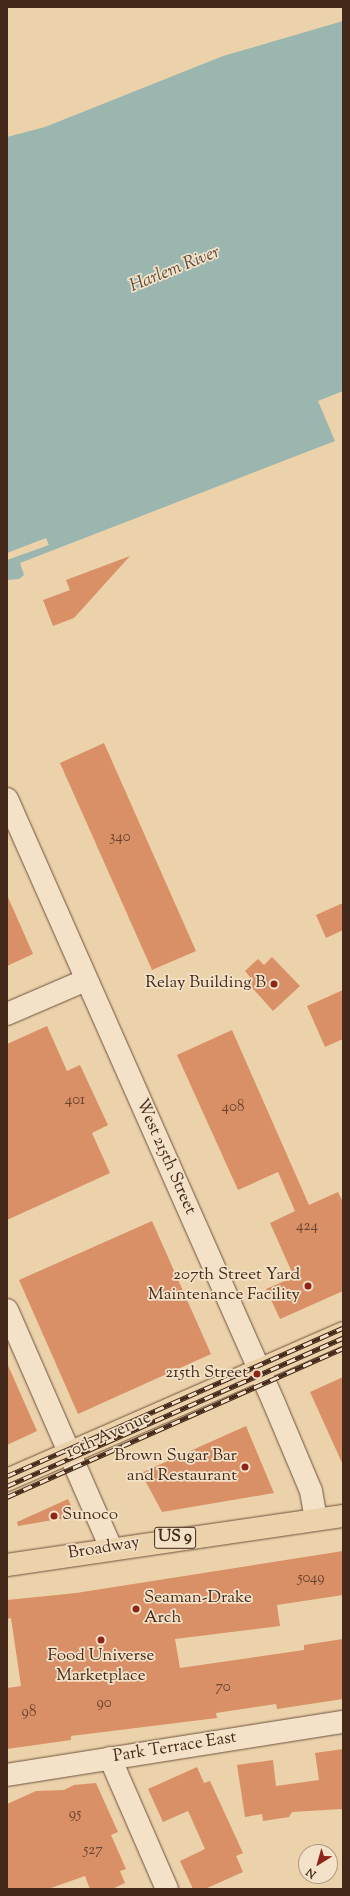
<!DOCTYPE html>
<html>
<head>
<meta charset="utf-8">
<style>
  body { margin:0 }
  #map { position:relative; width:350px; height:1896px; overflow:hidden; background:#ecd2aa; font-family:"Sorts Mill Goudy",serif }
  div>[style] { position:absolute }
  .water>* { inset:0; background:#9ab6af }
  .pier>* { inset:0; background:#ecd2aa }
  .building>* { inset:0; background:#d99067 }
  .roads { filter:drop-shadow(0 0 1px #6e523e) drop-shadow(0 0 1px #6e523e) }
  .minor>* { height:22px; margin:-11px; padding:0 11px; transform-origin:11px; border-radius:11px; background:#f3e2c8 }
  .major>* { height:22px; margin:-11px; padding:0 11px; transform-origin:11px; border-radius:11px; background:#ecd2aa }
  .rail>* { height:4.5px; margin-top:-2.25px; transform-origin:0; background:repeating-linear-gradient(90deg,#f3e2c8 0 9px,#44281a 0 18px); box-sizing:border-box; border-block:1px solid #44281a }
  .dots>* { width:11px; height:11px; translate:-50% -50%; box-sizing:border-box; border:2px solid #f3e2c8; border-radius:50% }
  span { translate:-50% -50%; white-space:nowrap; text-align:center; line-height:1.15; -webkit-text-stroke:3.5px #f3e2c8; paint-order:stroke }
  .number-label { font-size:15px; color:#69422d }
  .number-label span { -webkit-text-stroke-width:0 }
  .shield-label span { padding:1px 3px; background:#f3e2c8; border:1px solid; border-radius:3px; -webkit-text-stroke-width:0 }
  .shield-label { font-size:16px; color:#44281a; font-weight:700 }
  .poi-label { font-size:17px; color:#44281a }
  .right { translate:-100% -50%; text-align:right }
  .left { translate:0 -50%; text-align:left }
  .street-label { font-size:17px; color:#44281a }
  .water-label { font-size:18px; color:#5a4c3f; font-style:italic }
  .frame { position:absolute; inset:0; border:8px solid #44281a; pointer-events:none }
  .north { position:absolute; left:298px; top:1844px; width:40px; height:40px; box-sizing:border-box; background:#f3e2c8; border:1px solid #ad9882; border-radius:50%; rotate:217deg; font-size:11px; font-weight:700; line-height:16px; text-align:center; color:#44281a }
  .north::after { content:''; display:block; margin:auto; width:14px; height:18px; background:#8f2418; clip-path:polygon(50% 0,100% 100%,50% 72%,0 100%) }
</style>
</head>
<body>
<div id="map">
  <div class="water">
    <div style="clip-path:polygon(343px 21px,343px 391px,318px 401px,335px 441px,20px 563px,24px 575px,19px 579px,7px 580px,7px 137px,45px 127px,223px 56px)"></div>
  </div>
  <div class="pier">
    <div style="clip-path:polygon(46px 538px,49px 545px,7px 560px,7px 553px)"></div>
  </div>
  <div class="building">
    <div style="clip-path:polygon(130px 556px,74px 618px,53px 626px,43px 600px,70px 590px,66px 580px)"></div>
    <div style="clip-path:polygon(104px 743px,196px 951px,152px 970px,60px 763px)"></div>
    <div style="clip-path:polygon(7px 895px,33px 954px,7px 966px)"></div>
    <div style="clip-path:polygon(343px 903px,343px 930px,326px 938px,316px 915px)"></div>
    <div style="clip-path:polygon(272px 957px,300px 986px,273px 1011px,247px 982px,250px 977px,245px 971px,258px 959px,264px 965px)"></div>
    <div style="clip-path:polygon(343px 990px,343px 1039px,325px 1047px,307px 1006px)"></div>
    <div style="clip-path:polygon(47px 1026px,67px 1071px,80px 1065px,108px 1125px,92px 1133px,110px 1173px,7px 1220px,7px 1044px)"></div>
    <div style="clip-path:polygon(232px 1030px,309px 1205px,338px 1192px,343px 1202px,343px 1291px,280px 1319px,266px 1289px,294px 1277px,270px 1223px,295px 1211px,278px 1172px,238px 1190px,177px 1055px)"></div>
    <div style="clip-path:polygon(152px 1221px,211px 1354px,78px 1414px,19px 1280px)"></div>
    <div style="clip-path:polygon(7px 1363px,37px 1431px,7px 1445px)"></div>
    <div style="clip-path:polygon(343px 1377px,343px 1465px,310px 1392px)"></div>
    <div style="clip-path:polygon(246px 1426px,274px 1493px,162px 1512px,141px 1473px)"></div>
    <div style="clip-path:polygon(68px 1499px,76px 1516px,18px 1526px,17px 1522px)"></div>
    <div style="clip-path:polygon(343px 1551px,343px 1595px,277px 1605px,280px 1626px,175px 1639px,180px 1668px,304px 1650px,304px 1645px,343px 1639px,343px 1699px,277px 1709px,276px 1704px,216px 1713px,217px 1718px,71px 1736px,71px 1740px,7px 1749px,7px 1688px,21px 1686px,11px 1618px,7px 1619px,7px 1600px,76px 1593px)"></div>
    <div style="clip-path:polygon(343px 1749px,342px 1809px,292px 1812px,289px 1817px,263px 1821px,262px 1814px,245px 1817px,237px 1765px,273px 1760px,276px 1786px,319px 1780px,315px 1753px)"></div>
    <div style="clip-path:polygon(197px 1767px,204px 1783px,210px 1781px,243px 1853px,236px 1856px,243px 1872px,205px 1889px,193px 1889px,180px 1861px,205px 1849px,188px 1811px,163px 1822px,148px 1789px)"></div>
    <div style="clip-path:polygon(96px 1783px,118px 1832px,111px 1835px,126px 1869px,120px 1871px,125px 1883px,112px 1889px,90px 1889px,85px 1876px,48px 1889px,7px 1889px,7px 1804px,36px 1791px,64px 1790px,74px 1785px)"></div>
  </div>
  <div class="roads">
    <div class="minor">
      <div style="left:7px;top:799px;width:660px;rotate:66.15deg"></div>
      <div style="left:274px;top:1403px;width:95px;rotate:67.2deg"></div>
      <div style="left:311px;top:1491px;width:27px;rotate:80deg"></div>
      <div style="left:7px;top:1014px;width:86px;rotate:-23.3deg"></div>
      <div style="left:7px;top:1310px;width:260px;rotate:66.4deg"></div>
      <div style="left:110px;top:1758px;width:143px;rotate:66.5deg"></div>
      <div style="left:7px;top:1775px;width:340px;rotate:-9deg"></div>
    </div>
    <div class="major">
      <div style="left:7px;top:1480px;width:367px;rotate:-23.6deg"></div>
      <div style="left:7px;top:1565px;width:340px;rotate:-8.3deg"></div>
    </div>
  </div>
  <div class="rail">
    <div style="left:7px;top:1476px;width:367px;rotate:-23.8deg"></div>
    <div style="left:7px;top:1486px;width:367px;rotate:-23.8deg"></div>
    <div style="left:7px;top:1497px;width:368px;rotate:-23.9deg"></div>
  </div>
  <div class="dots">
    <div style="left:274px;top:984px;background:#8f2418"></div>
    <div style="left:308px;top:1286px;background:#8f2418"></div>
    <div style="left:257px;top:1374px;background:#8f2418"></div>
    <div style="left:245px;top:1467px;background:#8f2418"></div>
    <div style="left:54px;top:1516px;background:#8f2418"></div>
    <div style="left:136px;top:1609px;background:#8f2418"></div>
    <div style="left:101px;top:1640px;background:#8f2418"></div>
  </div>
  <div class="number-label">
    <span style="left:120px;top:838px">340</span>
    <span style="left:75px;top:1101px">401</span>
    <span style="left:233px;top:1108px">408</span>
    <span style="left:307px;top:1227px">424</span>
    <span style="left:311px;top:1579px">5049</span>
    <span style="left:223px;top:1688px">70</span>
    <span style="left:104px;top:1704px">90</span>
    <span style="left:29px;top:1713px">98</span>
    <span style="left:75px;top:1815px">95</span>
    <span style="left:93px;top:1851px">527</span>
  </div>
  <div class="shield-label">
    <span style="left:175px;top:1538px">US 9</span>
  </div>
  <div class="poi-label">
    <span class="right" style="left:266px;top:984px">Relay Building B</span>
    <span class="right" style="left:300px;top:1286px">207th Street Yard<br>Maintenance Facility</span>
    <span class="right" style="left:248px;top:1374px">215th Street</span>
    <span class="right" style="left:237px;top:1467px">Brown Sugar Bar<br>and Restaurant</span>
    <span class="left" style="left:62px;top:1516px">Sunoco</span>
    <span class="left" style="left:144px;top:1609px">Seaman-Drake<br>Arch</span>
    <span style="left:101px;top:1667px">Food Universe<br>Marketplace</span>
  </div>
  <div class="street-label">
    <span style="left:165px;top:1157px;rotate:66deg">West 215th Street</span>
    <span style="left:109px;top:1436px;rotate:-24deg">10th Avenue</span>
    <span style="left:104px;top:1549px;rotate:-9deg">Broadway</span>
    <span style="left:175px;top:1748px;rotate:-9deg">Park Terrace East</span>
  </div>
  <div class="water-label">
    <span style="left:175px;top:270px;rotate:-22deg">Harlem River</span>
  </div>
  <div class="frame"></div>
  <div class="north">N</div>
</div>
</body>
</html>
